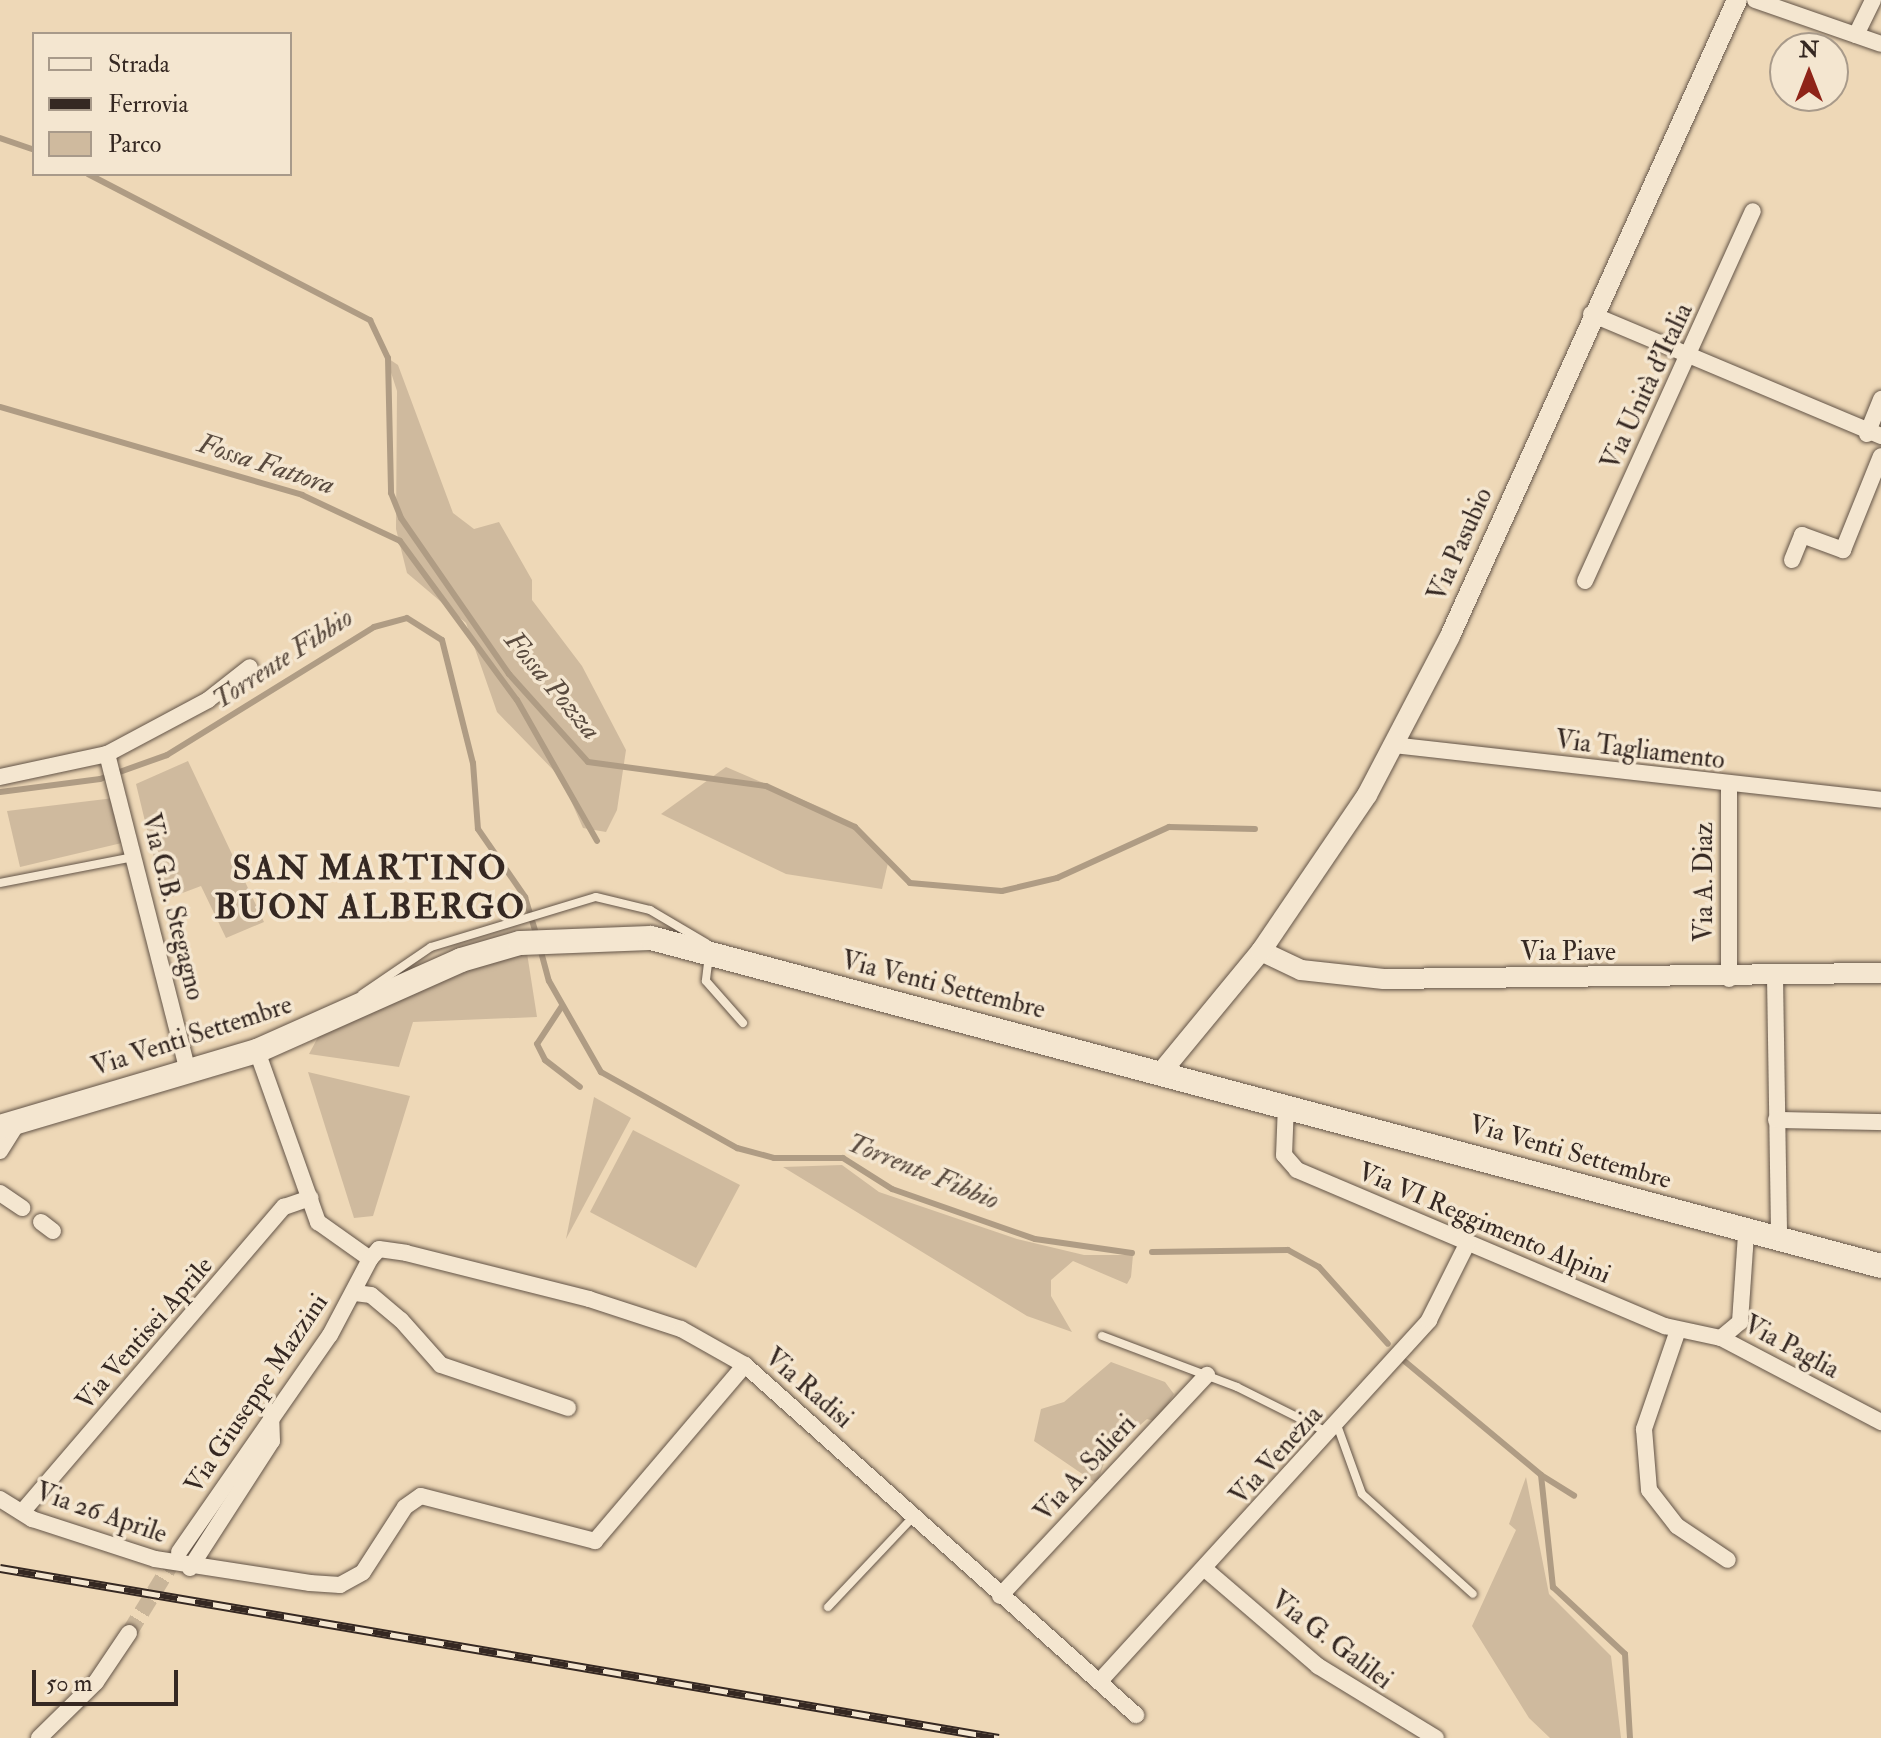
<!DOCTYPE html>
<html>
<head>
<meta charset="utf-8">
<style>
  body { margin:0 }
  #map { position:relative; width:1881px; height:1738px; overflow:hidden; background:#eed8b7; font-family:"IM FELL Double Pica",serif }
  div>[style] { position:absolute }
  .green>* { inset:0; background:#cfba9e }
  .stream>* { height:6px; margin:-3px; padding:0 3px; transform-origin:3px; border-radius:3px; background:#af9c84 }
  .minor-tunnel>* { height:16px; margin-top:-8px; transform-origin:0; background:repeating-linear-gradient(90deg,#c9b599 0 16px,transparent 0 24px) }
  .roads { filter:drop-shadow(0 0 2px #635447) drop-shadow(0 0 2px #635447) }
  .service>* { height:8px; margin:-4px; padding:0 4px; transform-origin:4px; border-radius:4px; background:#f4e6d0 }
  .minor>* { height:16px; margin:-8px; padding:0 8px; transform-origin:8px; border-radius:8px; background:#f4e6d0 }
  .tertiary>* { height:20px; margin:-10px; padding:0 10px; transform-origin:10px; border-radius:10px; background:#f4e6d0 }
  .secondary>* { height:24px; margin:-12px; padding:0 12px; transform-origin:12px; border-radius:12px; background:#f4e6d0 }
  .rail>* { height:9px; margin-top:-4.5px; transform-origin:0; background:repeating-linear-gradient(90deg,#f4e6d0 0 18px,#352822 0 36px); box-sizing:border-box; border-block:2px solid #352822 }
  span { translate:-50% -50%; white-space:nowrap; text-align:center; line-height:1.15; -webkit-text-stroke:7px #f4e6d0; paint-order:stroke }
  .street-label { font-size:26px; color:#352822 }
  .water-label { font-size:28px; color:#5a4b3f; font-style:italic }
  .district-label { font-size:34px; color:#352822; font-weight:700; letter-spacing:2px }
  .legend { position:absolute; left:32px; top:32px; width:260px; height:144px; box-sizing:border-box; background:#f4e6d0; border:2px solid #a89a8a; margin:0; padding:10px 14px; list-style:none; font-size:24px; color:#352822 }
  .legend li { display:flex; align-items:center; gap:16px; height:40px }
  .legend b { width:40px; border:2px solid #a89a8a }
  .north { position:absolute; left:1769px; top:32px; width:80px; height:80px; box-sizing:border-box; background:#f4e6d0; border:2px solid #a89a8a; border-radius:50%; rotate:0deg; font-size:22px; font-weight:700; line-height:32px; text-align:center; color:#352822 }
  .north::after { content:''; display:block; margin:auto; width:28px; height:36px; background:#8f2418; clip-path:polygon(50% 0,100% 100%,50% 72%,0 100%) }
  .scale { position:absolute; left:32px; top:1670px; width:146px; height:36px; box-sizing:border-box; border:4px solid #352822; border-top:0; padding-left:10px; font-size:24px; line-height:28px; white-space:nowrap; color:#352822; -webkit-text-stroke:6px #f4e6d0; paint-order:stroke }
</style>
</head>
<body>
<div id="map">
  <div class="green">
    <div style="clip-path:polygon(386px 357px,398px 365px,453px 513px,474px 529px,499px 522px,532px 580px,532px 600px,582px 666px,626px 750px,617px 810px,606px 832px,583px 828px,561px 778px,497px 712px,466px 623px,407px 573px,396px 529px,397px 391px)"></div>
    <div style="clip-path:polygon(188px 761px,264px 922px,226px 938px,201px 886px,164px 900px,136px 784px)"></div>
    <div style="clip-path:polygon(726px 767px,829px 811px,863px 836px,888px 863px,882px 889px,786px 874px,661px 814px)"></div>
    <div style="clip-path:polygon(114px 798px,126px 842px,20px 867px,7px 811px)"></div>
    <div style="clip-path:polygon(527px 953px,537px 1017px,413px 1022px,399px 1067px,309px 1054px,324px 1026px,464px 966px)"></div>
    <div style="clip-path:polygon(308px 1072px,410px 1096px,373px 1216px,354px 1218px)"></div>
    <div style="clip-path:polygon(594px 1097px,631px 1118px,566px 1239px)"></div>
    <div style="clip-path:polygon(633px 1130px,740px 1185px,696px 1268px,590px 1212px)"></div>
    <div style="clip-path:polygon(842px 1165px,879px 1192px,1017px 1239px,1084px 1255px,1133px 1255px,1131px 1277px,1127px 1284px,1073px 1261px,1051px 1280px,1051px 1296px,1072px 1332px,1027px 1316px,783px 1167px)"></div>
    <div style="clip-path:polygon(1111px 1362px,1165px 1382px,1174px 1394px,1157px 1422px,1147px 1419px,1107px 1454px,1097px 1484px,1034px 1441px,1041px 1409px,1064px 1402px)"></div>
    <div style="clip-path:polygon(1526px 1477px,1549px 1594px,1611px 1656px,1621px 1738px,1550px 1738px,1529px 1718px,1472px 1626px,1516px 1530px,1509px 1524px)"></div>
  </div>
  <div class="stream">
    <div style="left:0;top:138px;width:36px;rotate:19deg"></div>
    <div style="left:88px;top:174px;width:318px;rotate:27.4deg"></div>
    <div style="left:370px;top:320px;width:42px;rotate:64.7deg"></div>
    <div style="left:388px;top:358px;width:135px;rotate:88.7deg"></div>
    <div style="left:391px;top:493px;width:27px;rotate:68deg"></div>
    <div style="left:401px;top:518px;width:190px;rotate:55.3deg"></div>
    <div style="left:509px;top:674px;width:118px;rotate:48.1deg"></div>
    <div style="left:588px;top:762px;width:180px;rotate:7.7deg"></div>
    <div style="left:766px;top:786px;width:98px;rotate:24.7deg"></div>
    <div style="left:855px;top:827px;width:78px;rotate:45.5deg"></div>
    <div style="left:910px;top:883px;width:92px;rotate:5deg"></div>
    <div style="left:1002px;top:891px;width:57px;rotate:-13.3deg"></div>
    <div style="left:1057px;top:878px;width:123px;rotate:-24.5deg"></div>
    <div style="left:1169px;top:827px;width:86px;rotate:1.3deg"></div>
    <div style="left:0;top:407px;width:315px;rotate:16.2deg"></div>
    <div style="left:302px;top:495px;width:108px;rotate:25.1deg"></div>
    <div style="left:400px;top:541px;width:197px;rotate:53.7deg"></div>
    <div style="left:517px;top:700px;width:162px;rotate:60.4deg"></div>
    <div style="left:0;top:792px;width:101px;rotate:-7.4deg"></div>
    <div style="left:100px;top:779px;width:71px;rotate:-19.7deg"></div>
    <div style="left:167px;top:755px;width:243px;rotate:-31.7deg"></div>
    <div style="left:374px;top:627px;width:34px;rotate:-15deg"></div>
    <div style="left:407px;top:618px;width:41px;rotate:32.2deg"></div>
    <div style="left:442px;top:640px;width:127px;rotate:75.9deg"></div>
    <div style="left:473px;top:763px;width:66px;rotate:85.7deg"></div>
    <div style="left:478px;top:829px;width:83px;rotate:55.3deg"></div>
    <div style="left:525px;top:897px;width:42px;rotate:73.3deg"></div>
    <div style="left:540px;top:948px;width:34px;rotate:75deg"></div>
    <div style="left:549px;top:981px;width:105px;rotate:60.3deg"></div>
    <div style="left:601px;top:1072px;width:156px;rotate:29.2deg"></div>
    <div style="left:737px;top:1148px;width:38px;rotate:15deg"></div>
    <div style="left:774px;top:1158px;width:69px"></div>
    <div style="left:843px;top:1158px;width:58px;rotate:32.3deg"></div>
    <div style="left:892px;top:1189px;width:151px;rotate:19.3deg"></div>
    <div style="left:1035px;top:1239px;width:98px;rotate:8.2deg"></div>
    <div style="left:562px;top:1006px;width:45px;rotate:123.3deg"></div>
    <div style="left:537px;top:1044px;width:18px;rotate:63deg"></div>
    <div style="left:545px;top:1060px;width:44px;rotate:37.6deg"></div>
    <div style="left:1152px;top:1252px;width:136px;rotate:-0.8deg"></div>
    <div style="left:1288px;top:1250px;width:35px;rotate:29deg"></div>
    <div style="left:1319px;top:1267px;width:103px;rotate:48.1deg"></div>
    <div style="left:1402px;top:1359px;width:181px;rotate:39.8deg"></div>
    <div style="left:1541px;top:1475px;width:113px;rotate:83.9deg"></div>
    <div style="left:1553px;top:1587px;width:98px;rotate:42.9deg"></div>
    <div style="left:1625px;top:1654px;width:84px;rotate:86.6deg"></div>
    <div style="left:1541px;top:1475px;width:39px;rotate:32deg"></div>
  </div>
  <div class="minor-tunnel">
    <div style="left:129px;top:1633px;width:94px;rotate:-58.5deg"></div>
  </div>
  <div class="roads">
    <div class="service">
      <div style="left:0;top:883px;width:136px;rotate:-11deg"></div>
      <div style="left:709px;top:955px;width:26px;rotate:97deg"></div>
      <div style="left:706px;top:981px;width:56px;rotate:48.6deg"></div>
      <div style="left:362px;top:994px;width:83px;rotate:-34.3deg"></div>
      <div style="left:431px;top:947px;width:172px;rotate:-16.9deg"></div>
      <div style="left:596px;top:897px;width:56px;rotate:13.5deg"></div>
      <div style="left:650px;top:910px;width:65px;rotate:30.5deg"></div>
      <div style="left:1102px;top:1336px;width:144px;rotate:20.7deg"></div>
      <div style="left:1237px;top:1387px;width:103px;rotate:26.6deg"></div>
      <div style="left:1337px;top:1425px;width:73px;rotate:70.1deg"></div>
      <div style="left:1362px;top:1494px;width:149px;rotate:42deg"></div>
      <div style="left:828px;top:1607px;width:124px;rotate:-46.6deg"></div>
    </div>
    <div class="minor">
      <div style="left:1755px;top:0;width:133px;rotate:19.2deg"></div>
      <div style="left:1856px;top:35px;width:39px;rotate:-64deg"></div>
      <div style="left:1591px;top:314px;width:315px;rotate:22.8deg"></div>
      <div style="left:1867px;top:434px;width:38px;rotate:-68deg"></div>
      <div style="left:1792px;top:560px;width:27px;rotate:-68deg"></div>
      <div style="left:1802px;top:535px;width:44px;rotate:20.1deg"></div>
      <div style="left:1843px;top:550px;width:101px;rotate:-68deg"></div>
      <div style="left:1585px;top:581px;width:406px;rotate:-65.6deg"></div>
      <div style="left:1393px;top:745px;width:491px;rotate:6.4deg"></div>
      <div style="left:107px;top:754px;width:328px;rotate:75.7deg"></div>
      <div style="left:0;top:777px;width:109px;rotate:-12.1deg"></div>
      <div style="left:107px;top:754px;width:115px;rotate:-28.1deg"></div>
      <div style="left:208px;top:700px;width:53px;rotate:-38.2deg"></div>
      <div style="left:1729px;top:785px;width:194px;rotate:90deg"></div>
      <div style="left:1775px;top:976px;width:266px;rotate:89.1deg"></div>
      <div style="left:257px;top:1051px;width:182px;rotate:70.4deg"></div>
      <div style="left:318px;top:1222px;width:64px;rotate:35.4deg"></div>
      <div style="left:1286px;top:1104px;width:51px;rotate:92.2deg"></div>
      <div style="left:1284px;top:1155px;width:20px;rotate:49deg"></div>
      <div style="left:1297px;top:1170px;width:400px;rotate:23deg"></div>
      <div style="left:1665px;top:1326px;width:57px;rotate:12.1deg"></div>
      <div style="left:1721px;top:1338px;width:181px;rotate:27.7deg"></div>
      <div style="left:1776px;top:1120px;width:105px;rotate:1.1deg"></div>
      <div style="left:0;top:1151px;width:34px;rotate:-58deg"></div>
      <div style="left:0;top:1193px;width:27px;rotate:34deg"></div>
      <div style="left:41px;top:1222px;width:15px;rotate:37deg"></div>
      <div style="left:355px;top:1293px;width:16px;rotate:7deg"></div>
      <div style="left:371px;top:1295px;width:39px;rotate:40deg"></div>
      <div style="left:401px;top:1320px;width:60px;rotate:48.4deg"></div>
      <div style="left:441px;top:1365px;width:134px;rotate:18.7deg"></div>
      <div style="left:1678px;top:1330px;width:105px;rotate:109deg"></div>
      <div style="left:1644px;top:1429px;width:61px;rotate:85.3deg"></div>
      <div style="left:1649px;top:1490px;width:46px;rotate:52.1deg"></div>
      <div style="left:1677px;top:1526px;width:61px;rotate:33.7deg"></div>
      <div style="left:1721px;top:1338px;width:25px;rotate:-40deg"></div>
      <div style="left:1740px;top:1322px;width:89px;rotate:-86.1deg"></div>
      <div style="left:0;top:1499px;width:38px;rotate:32deg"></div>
      <div style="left:32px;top:1519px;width:129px;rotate:18deg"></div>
      <div style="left:155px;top:1559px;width:157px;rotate:8.8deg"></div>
      <div style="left:310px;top:1583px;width:30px;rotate:4deg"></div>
      <div style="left:340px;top:1585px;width:26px;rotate:-29deg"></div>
      <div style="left:363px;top:1572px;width:77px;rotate:-57.1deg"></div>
      <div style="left:405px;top:1507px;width:19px;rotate:-35deg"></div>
      <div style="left:421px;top:1496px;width:180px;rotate:14.5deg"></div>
      <div style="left:595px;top:1541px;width:231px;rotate:-49.6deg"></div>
      <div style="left:23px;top:1511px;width:401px;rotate:-49.4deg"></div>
      <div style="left:284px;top:1207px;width:28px;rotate:-19deg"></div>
      <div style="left:179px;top:1552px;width:264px;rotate:-55.2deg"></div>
      <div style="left:330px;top:1335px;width:86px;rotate:-62.2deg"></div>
      <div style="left:370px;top:1259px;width:13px;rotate:-48deg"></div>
      <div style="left:379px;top:1249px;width:27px;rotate:8deg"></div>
      <div style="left:406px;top:1253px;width:189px;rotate:14.1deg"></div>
      <div style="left:589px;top:1299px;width:97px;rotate:18.1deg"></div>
      <div style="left:681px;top:1329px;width:73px;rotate:29.4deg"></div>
      <div style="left:745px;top:1365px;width:525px;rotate:41.83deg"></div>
      <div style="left:190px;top:1568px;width:151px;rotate:-57.2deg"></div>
      <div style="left:272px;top:1441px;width:29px;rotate:-92deg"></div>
      <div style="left:1206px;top:1570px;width:148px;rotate:40.6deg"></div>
      <div style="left:1318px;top:1666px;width:138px;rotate:31.4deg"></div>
      <div style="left:1000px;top:1596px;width:303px;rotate:-46.9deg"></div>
      <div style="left:1099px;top:1682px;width:490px;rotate:-47.6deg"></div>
      <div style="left:1429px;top:1320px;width:85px;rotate:-63.4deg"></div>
      <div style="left:39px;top:1738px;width:80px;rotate:-44.5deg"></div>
      <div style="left:96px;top:1682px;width:59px;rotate:-56deg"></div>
    </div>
    <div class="tertiary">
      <div style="left:1261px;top:951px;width:44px;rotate:25.4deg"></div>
      <div style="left:1301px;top:970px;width:83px;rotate:6.2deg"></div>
      <div style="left:1384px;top:979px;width:497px;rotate:-0.7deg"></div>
      <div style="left:1163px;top:1070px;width:154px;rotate:-50.5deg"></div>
      <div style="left:1261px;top:951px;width:189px;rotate:-55.8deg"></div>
      <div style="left:1367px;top:795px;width:179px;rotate:-62.4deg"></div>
      <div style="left:1450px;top:636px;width:698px;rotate:-65.71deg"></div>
    </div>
    <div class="secondary">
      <div style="left:0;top:1127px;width:268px;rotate:-16.5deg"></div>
      <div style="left:257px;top:1051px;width:223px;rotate:-24deg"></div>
      <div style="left:461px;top:960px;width:61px;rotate:-16.1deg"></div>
      <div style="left:520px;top:943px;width:131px;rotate:-2.2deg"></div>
      <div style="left:651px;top:938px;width:1273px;rotate:14.93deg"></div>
    </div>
  </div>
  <div class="rail">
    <div style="left:0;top:1568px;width:1013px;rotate:9.66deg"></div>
  </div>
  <div class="street-label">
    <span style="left:1648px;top:387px;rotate:-65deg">Via Unità d'Italia</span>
    <span style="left:1461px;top:545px;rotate:-66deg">Via Pasubio</span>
    <span style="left:1640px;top:751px;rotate:7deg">Via Tagliamento</span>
    <span style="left:1705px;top:882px;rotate:-90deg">Via A. Diaz</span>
    <span style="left:172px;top:907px;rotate:76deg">Via G.B. Stegagno</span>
    <span style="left:1568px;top:953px">Via Piave</span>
    <span style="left:943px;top:986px;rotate:14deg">Via Venti Settembre</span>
    <span style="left:192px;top:1037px;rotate:-18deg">Via Venti Settembre</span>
    <span style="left:1570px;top:1153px;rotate:16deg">Via Venti Settembre</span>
    <span style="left:1484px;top:1224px;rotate:23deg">Via VI Reggimento Alpini</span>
    <span style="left:145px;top:1334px;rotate:-49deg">Via Ventisei Aprile</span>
    <span style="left:1791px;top:1348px;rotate:28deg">Via Paglia</span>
    <span style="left:808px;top:1389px;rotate:41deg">Via Radisi</span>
    <span style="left:257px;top:1394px;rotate:-56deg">Via Giuseppe Mazzini</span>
    <span style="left:1277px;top:1456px;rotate:-48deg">Via Venezia</span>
    <span style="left:1086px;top:1469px;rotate:-47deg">Via A. Salieri</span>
    <span style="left:101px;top:1514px;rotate:19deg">Via 26 Aprile</span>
    <span style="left:1331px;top:1641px;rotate:37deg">Via G. Galilei</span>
  </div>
  <div class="water-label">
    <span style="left:266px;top:465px;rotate:18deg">Fossa Fattora</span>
    <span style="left:283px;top:659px;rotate:-33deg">Torrente Fibbio</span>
    <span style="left:552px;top:686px;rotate:50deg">Fossa Pozza</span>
    <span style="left:923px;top:1172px;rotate:22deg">Torrente Fibbio</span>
  </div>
  <div class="district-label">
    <span style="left:370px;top:888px">SAN MARTINO<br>BUON ALBERGO</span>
  </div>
  <ul class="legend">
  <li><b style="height:10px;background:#f4e6d0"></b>Strada</li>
  <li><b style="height:10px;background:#352822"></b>Ferrovia</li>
  <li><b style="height:22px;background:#cfba9e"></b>Parco</li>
  </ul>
  <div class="north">N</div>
  <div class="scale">50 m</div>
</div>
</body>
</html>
